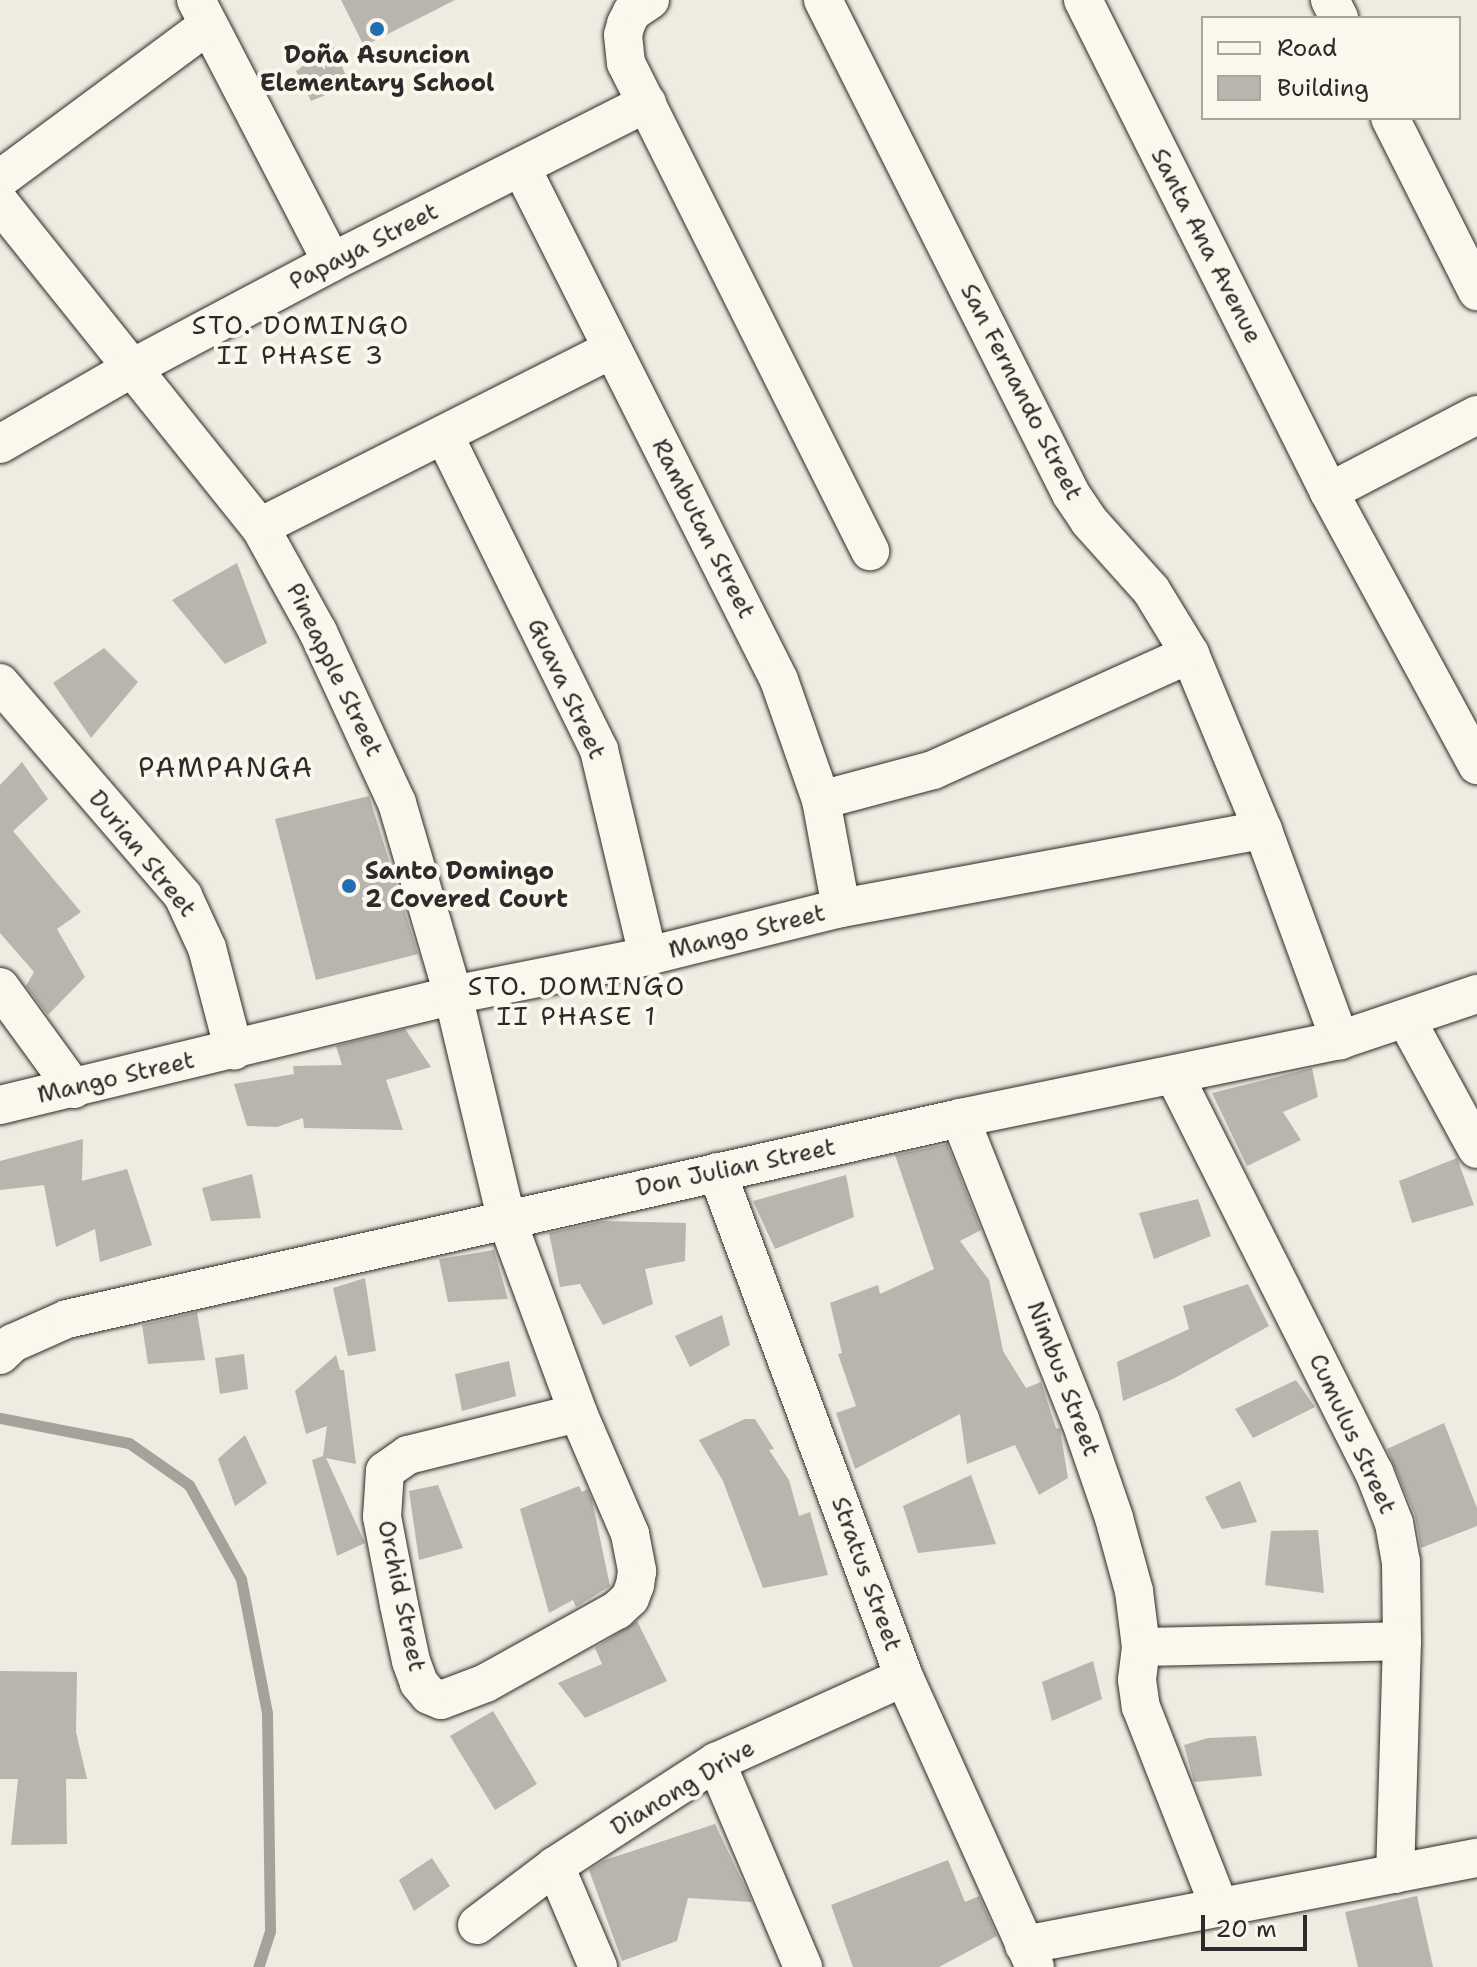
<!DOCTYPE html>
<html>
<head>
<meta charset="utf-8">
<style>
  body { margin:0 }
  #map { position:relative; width:1477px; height:1967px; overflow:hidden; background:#eeebe0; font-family:"Shantell Sans",sans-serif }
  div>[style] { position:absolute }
  .stream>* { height:11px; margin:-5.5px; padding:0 5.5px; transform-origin:5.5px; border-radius:5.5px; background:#a4a29a }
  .building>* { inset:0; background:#b8b5ae }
  .roads { filter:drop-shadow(0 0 2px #2b2b2b) drop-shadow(0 0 2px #2b2b2b) }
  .minor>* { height:38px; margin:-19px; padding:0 19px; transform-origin:19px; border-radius:19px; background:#fbf7ec }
  .dots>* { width:22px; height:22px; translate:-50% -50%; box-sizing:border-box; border:4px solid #fbf7ec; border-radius:50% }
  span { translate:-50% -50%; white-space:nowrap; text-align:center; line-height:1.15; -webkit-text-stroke:8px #fbf7ec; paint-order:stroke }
  .poi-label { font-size:24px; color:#2b2b2b; font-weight:700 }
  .left { translate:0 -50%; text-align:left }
  .street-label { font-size:24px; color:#2b2b2b }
  .neighbourhood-label { font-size:26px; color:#2b2b2b; letter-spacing:2px }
  .quarter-label { font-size:28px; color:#2b2b2b; letter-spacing:2px }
  .legend { position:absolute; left:1201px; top:16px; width:260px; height:104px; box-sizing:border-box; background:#fbf7ec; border:2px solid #a8a59f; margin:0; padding:10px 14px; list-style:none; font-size:24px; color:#2b2b2b }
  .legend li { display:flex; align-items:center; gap:16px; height:40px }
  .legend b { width:40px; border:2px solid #a8a59f }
  .scale { position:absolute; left:1201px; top:1915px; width:106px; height:36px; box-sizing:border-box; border:4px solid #2b2b2b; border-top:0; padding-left:10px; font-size:24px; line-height:28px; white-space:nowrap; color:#2b2b2b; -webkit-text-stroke:6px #fbf7ec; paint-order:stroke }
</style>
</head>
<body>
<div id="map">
  <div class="stream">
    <div style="left:0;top:1418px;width:131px;rotate:11deg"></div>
    <div style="left:129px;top:1443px;width:73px;rotate:35deg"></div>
    <div style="left:189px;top:1485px;width:107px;rotate:61deg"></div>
    <div style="left:241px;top:1579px;width:136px;rotate:79deg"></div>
    <div style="left:267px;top:1713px;width:218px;rotate:89.2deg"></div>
    <div style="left:270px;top:1931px;width:38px;rotate:108deg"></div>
  </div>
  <div class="building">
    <div style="clip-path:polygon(341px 0,455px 0,364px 46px)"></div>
    <div style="clip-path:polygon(332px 44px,350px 85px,311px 101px,296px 71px)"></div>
    <div style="clip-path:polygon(237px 563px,267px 643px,225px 664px,172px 600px)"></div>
    <div style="clip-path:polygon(104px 648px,138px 682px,91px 738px,53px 683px)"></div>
    <div style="clip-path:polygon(22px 762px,48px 799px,13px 831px,81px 912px,57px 929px,85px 977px,48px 1015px,26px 986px,34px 972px,0 933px,0 785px)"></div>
    <div style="clip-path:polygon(369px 796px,418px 954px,316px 980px,275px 819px)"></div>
    <div style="clip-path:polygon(405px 1029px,431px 1067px,386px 1080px,403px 1130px,304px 1128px,303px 1118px,277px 1127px,247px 1126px,234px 1084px,294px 1074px,293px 1066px,342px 1065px,336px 1046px)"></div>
    <div style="clip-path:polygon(1312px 1068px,1318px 1097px,1283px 1112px,1301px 1140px,1247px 1166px,1212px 1093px)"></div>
    <div style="clip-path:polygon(83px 1139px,82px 1181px,127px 1169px,152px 1245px,100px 1262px,95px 1229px,56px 1247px,44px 1185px,0 1190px,0 1161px)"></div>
    <div style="clip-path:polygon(947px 1144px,981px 1230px,960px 1241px,989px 1280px,1003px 1351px,1026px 1388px,1041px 1382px,1056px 1428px,1060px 1429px,1068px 1478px,1039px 1495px,1015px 1445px,967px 1464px,960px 1414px,855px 1469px,836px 1413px,856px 1406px,838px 1354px,842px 1353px,830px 1303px,878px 1285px,880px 1294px,934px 1269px,895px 1155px)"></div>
    <div style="clip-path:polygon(1457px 1158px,1474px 1205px,1412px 1223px,1399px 1181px)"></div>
    <div style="clip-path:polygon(252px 1174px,261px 1218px,211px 1221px,202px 1188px)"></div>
    <div style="clip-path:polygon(846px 1175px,854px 1217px,775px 1249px,753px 1201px)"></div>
    <div style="clip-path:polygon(1198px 1199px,1211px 1236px,1154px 1259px,1139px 1213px)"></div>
    <div style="clip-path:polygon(603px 1221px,686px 1223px,685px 1261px,645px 1269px,653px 1304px,603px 1325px,580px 1284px,560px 1287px,549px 1233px)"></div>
    <div style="clip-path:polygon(494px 1250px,508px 1299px,448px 1302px,439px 1259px)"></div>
    <div style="clip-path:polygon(365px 1278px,376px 1351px,348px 1356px,333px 1288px)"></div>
    <div style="clip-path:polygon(1248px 1284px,1269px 1326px,1173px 1379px,1123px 1401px,1117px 1362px,1189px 1329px,1183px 1306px)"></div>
    <div style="clip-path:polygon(197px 1312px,205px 1360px,148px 1364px,142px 1325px)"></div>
    <div style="clip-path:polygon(722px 1315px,730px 1345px,690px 1367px,675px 1336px)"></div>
    <div style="clip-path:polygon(244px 1354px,248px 1389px,220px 1394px,215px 1358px)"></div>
    <div style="clip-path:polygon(336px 1355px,340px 1370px,344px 1370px,356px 1464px,326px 1458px,365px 1543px,337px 1556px,312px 1460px,323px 1456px,327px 1426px,306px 1434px,295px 1391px)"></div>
    <div style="clip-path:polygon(509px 1361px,516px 1396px,462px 1411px,455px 1374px)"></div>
    <div style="clip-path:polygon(1296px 1380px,1315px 1407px,1253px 1438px,1235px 1409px)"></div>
    <div style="clip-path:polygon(745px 1419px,755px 1419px,774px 1449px,769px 1450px,789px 1480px,799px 1516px,810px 1512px,828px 1575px,763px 1588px,723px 1481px,699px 1440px)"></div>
    <div style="clip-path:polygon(1444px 1423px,1477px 1508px,1477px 1526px,1421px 1548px,1415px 1515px,1387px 1449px)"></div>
    <div style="clip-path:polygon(245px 1435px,267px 1483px,235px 1506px,218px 1459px)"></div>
    <div style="clip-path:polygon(971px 1475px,996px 1544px,918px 1553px,903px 1506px)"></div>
    <div style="clip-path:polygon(1240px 1481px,1257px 1522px,1222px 1529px,1205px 1497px)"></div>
    <div style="clip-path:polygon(438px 1485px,463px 1548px,419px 1560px,409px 1491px)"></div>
    <div style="clip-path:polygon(579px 1486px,582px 1492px,587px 1489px,592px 1500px,610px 1586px,576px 1607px,573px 1600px,549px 1613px,520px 1509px)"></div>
    <div style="clip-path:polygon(1318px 1530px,1324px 1593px,1265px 1585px,1271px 1531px)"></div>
    <div style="clip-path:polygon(637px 1621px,667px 1681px,585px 1718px,558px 1683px,602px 1664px,595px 1648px)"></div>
    <div style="clip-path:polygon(1093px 1661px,1102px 1699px,1052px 1721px,1042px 1682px)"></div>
    <div style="clip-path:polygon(0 1671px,77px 1672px,76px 1732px,87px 1779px,66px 1779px,67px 1844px,11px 1845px,18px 1779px,0 1779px)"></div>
    <div style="clip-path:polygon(493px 1711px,537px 1784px,495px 1810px,450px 1736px)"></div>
    <div style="clip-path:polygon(1256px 1736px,1262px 1776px,1194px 1782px,1184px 1745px,1208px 1738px)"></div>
    <div style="clip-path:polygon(715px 1824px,752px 1902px,688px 1898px,677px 1941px,622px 1961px,589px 1870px,605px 1860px)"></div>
    <div style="clip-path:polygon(432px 1858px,450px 1886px,414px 1911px,399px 1880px)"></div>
    <div style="clip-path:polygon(948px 1860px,965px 1902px,979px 1896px,997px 1936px,939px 1967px,853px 1967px,831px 1905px)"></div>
    <div style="clip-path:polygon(1417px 1896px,1433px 1967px,1358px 1967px,1345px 1912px)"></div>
  </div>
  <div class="roads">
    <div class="minor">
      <div style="left:196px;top:0;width:295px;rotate:62.6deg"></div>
      <div style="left:650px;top:0;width:22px;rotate:146deg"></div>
      <div style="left:632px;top:12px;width:13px;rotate:117deg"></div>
      <div style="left:626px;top:24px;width:11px;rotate:105deg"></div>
      <div style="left:623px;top:35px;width:28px;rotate:84deg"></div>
      <div style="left:626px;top:63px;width:546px;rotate:63.43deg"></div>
      <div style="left:823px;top:0;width:553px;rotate:63.34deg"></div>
      <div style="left:1071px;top:494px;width:32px;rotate:56deg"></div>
      <div style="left:1089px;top:521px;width:93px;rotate:48.1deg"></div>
      <div style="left:1151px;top:590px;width:75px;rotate:58.6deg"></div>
      <div style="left:1190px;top:654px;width:191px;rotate:67.5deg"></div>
      <div style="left:1263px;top:830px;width:224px;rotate:69.9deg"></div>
      <div style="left:1083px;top:0;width:550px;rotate:63.43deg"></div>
      <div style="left:1329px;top:492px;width:311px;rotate:61.5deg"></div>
      <div style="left:1330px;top:0;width:20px;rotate:63deg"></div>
      <div style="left:1390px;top:118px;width:194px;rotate:63.3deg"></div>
      <div style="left:521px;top:167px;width:574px;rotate:63.3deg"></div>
      <div style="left:779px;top:680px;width:127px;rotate:70.7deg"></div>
      <div style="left:821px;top:800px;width:110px;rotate:79.5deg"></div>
      <div style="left:0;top:179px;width:259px;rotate:-36.5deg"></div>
      <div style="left:0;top:203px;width:415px;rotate:51.3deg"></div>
      <div style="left:260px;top:527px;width:120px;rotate:61.1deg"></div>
      <div style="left:318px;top:632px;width:188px;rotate:65.2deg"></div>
      <div style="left:397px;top:803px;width:200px;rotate:73.7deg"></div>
      <div style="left:453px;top:995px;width:229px;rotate:76.6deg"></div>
      <div style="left:506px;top:1218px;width:208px;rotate:69.7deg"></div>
      <div style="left:578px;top:1413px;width:132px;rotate:66.7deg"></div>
      <div style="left:630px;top:1534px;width:38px;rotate:79deg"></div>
      <div style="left:637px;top:1571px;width:14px;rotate:98deg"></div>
      <div style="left:635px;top:1585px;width:14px;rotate:111deg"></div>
      <div style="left:630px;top:1598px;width:18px;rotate:137deg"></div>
      <div style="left:617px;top:1610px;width:150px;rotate:150.9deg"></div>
      <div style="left:486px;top:1683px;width:48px;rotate:159.3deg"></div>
      <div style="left:441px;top:1700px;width:13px;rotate:-157deg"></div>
      <div style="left:429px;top:1695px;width:16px;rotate:-130deg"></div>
      <div style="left:419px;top:1683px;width:23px;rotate:-110deg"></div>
      <div style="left:411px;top:1661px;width:57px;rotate:-102.1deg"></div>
      <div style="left:399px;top:1605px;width:90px;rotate:-100.9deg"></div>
      <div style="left:382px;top:1517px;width:46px;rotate:-86.3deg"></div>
      <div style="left:385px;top:1471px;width:28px;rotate:-35deg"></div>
      <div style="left:408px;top:1455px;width:175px;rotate:-13.9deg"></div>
      <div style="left:444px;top:435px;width:351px;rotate:63.8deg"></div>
      <div style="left:599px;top:750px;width:212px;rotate:76.6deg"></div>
      <div style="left:0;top:444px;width:155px;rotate:-29.9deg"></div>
      <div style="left:134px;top:367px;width:224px;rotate:-27.9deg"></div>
      <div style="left:332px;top:262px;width:353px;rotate:-26.8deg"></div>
      <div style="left:1329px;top:492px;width:167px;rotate:-27.5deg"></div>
      <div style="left:260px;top:527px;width:393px;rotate:-26.8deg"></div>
      <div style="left:0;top:683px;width:281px;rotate:49.3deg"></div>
      <div style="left:183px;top:896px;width:57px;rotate:65.2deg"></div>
      <div style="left:207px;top:948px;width:106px;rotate:75.3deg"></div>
      <div style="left:821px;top:800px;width:116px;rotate:-15deg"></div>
      <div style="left:933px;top:770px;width:282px;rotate:-24.3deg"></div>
      <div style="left:0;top:987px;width:126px;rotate:54deg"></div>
      <div style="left:1406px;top:1019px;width:148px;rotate:61.4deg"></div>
      <div style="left:1174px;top:1075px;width:445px;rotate:63.3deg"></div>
      <div style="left:1374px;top:1472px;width:55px;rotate:68.6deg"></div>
      <div style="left:1394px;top:1523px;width:39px;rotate:80deg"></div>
      <div style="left:1401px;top:1561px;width:80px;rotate:89.3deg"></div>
      <div style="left:1402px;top:1641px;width:233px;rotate:91.7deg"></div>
      <div style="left:0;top:1105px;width:466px;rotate:-13.6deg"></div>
      <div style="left:453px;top:995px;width:199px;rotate:-11.3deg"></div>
      <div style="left:648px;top:956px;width:199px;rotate:-14deg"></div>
      <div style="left:841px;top:908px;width:429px;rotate:-10.5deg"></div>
      <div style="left:960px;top:1118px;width:324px;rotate:68.3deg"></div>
      <div style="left:1080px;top:1419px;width:105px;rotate:71deg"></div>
      <div style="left:1114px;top:1518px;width:76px;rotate:74.7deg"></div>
      <div style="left:1134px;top:1591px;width:56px;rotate:82.9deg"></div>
      <div style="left:1141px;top:1647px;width:33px;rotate:97deg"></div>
      <div style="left:1137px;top:1680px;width:27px;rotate:82deg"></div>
      <div style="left:1141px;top:1707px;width:214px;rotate:68.6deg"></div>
      <div style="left:717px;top:1172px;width:539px;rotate:69.68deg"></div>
      <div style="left:904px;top:1677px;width:318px;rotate:65.7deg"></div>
      <div style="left:0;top:1355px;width:18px;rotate:-43deg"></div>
      <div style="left:13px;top:1343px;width:59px;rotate:-24deg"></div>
      <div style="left:67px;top:1319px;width:915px;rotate:-12.68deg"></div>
      <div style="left:960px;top:1118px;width:388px;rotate:-11.6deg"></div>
      <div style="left:1340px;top:1040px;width:145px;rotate:-18.6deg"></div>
      <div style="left:1141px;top:1647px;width:261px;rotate:-1.3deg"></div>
      <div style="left:716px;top:1762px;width:223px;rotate:67deg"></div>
      <div style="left:555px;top:1866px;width:110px;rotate:66.9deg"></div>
      <div style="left:477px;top:1925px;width:98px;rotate:-37.1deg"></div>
      <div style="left:555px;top:1866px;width:192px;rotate:-32.9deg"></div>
      <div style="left:716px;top:1762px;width:206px;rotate:-24.3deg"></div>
      <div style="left:1024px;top:1945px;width:461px;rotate:-10.9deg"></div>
    </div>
  </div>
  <div class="dots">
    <div style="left:377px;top:29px;background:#1f6fb2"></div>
    <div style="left:349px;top:886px;background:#1f6fb2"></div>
  </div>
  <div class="poi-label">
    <span style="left:377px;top:70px">Doña Asuncion<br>Elementary School</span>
    <span class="left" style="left:365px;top:886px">Santo Domingo<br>2 Covered Court</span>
  </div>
  <div class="street-label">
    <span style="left:1206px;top:246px;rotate:63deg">Santa Ana Avenue</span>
    <span style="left:364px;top:247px;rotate:-27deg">Papaya Street</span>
    <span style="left:1021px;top:392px;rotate:63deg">San Fernando Street</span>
    <span style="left:703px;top:529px;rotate:63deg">Rambutan Street</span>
    <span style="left:334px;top:670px;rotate:64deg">Pineapple Street</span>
    <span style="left:566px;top:689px;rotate:65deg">Guava Street</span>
    <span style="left:142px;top:854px;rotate:51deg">Durian Street</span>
    <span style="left:747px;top:932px;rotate:-14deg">Mango Street</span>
    <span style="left:116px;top:1078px;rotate:-13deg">Mango Street</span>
    <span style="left:736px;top:1168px;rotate:-12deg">Don Julian Street</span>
    <span style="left:1063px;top:1379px;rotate:69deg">Nimbus Street</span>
    <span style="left:1352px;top:1434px;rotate:65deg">Cumulus Street</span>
    <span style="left:866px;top:1574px;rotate:70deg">Stratus Street</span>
    <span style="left:401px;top:1596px;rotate:78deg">Orchid Street</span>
    <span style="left:683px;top:1788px;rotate:-31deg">Dianong Drive</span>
  </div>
  <div class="neighbourhood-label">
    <span style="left:301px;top:340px">STO. DOMINGO<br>II PHASE 3</span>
    <span style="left:577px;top:1001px">STO. DOMINGO<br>II PHASE 1</span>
  </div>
  <div class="quarter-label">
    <span style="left:226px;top:767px">PAMPANGA</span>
  </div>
  <ul class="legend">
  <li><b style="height:10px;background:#fbf7ec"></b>Road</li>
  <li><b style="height:22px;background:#b8b5ae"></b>Building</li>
  </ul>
  <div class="scale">20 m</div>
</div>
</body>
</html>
